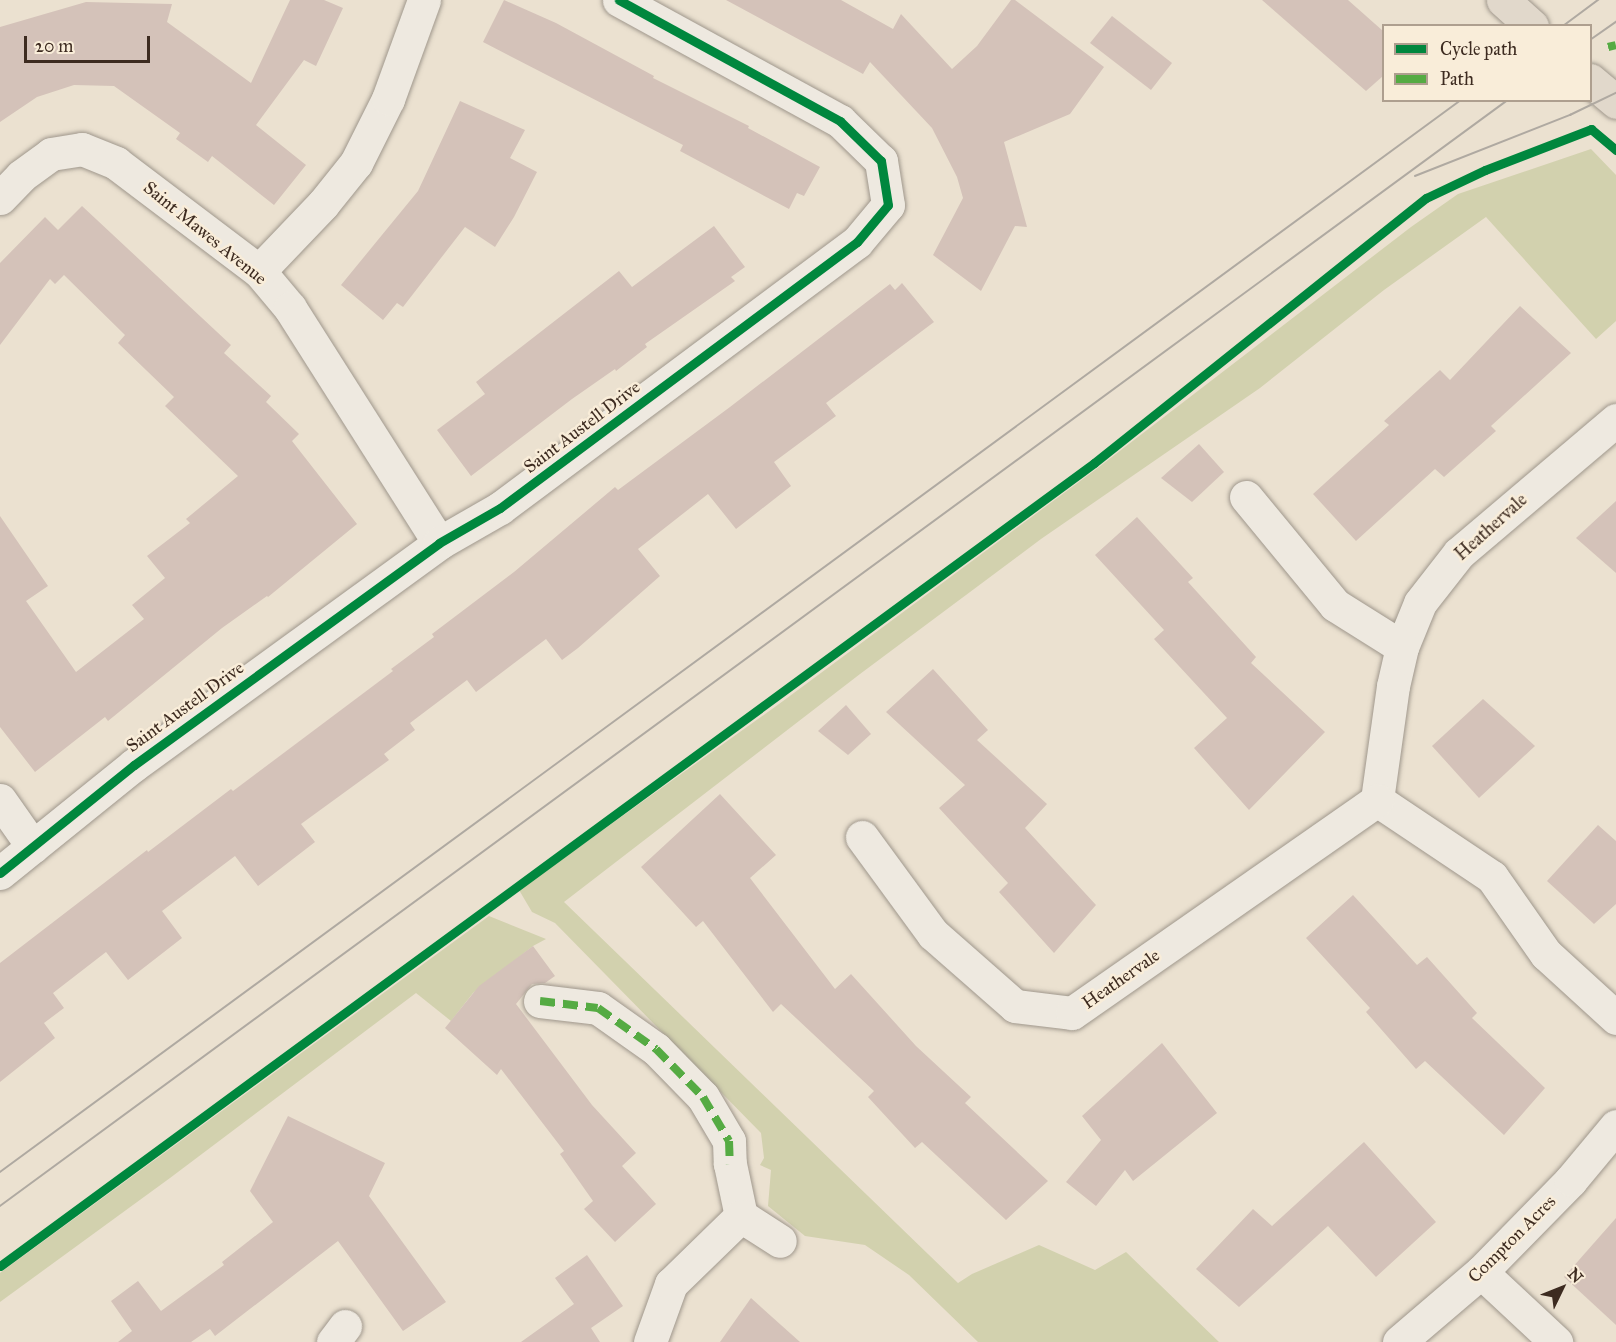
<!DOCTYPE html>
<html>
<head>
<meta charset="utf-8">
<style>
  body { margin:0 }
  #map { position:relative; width:1616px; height:1342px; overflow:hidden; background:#ebe1d0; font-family:"IM FELL Great Primer",serif }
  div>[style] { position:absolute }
  .green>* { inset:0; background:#d2d1ae }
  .building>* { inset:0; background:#d4c2b9 }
  .roads { filter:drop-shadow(0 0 2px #9f978c) drop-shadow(0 0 2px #9f978c) }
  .minor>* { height:33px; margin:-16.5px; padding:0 16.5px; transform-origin:16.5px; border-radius:16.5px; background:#eee9e0 }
  .major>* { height:33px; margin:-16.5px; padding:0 16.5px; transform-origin:16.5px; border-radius:16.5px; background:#e1d8cb }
  .tram>* { height:1.5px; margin:-0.75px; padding:0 0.75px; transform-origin:0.75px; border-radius:0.75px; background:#afa9a1 }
  .quiet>* { height:8px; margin-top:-4px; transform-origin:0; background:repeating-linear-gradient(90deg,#55ab43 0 15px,transparent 0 23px) }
  .cycleway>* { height:9px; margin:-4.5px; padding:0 4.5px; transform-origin:4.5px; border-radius:4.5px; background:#00873e }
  span { translate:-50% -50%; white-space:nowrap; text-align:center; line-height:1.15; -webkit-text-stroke:5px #f9edd9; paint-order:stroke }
  .street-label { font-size:18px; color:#3d2b20 }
  .legend { position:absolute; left:1382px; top:24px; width:210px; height:78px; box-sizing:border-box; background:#f9edd9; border:2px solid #ae9f8f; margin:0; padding:8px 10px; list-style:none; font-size:18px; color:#3d2b20 }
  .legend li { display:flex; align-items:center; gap:12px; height:30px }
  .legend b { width:30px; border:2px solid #ae9f8f }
  .north { position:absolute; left:1532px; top:1258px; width:60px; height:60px; -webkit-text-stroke:4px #f9edd9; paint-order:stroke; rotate:47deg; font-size:16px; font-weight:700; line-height:24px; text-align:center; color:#3d2b20 }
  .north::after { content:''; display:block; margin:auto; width:21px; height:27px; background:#3d2b20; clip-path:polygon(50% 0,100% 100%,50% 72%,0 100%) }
  .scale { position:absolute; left:24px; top:36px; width:126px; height:27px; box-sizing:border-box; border:3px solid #3d2b20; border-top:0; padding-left:8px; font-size:18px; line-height:21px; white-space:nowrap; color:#3d2b20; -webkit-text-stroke:4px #f9edd9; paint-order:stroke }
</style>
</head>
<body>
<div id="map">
  <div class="green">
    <div style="clip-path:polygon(1591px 149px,1616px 175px,1616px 321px,1596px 339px,1486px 217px,1384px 290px,1260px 388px,1041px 539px,860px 674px,564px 902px,958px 1283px,972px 1274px,1039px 1245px,1095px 1270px,1126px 1252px,1219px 1342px,978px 1342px,909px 1275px,865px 1245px,805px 1236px,768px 1206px,771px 1170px,760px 1165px,764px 1158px,761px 1133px,555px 923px,532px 912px,519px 890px,779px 704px,1095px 470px,1411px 227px,1458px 194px)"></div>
    <div style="clip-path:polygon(489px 916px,546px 939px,533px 946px,473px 993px,451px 1021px,416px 993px,170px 1178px,0 1302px,0 1273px)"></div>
  </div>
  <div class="building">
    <div style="clip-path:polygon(290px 0,324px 0,343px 8px,316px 66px,304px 60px,256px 125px,306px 165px,274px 205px,212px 156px,208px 162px,176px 139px,180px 133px,114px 86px,74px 85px,37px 97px,0 122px,0 27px,86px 2px,172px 4px,167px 22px,251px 83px)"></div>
    <div style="clip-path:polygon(504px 0,556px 23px,654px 76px,653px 78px,749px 126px,748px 128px,820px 167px,804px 196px,797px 193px,789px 209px,680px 151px,683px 145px,483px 42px)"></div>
    <div style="clip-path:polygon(726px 0,841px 0,893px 29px,901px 14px,952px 69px,977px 46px,1011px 0,1015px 0,1104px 67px,1070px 114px,1004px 142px,1027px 227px,1015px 226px,981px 291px,933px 255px,963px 198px,957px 177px,932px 128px,870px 62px,863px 74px)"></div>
    <div style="clip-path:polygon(1262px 0,1348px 0,1383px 31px,1383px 76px,1366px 91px)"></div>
    <div style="clip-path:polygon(1112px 16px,1172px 63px,1151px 90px,1090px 43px)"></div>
    <div style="clip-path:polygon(460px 101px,525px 130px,510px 158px,537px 172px,514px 217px,495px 247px,465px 227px,403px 307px,397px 303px,383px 320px,341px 285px,418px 191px)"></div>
    <div style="clip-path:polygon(82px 206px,231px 345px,224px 353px,271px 396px,266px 402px,299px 434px,292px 441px,357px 524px,268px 597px,267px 596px,222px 628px,108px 721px,105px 717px,35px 772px,0 727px,0 516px,48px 586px,26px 601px,76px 672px,144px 619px,132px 605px,165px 578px,147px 556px,190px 523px,186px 519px,238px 476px,165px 406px,174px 397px,118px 343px,125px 335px,64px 275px,55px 284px,50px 279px,0 345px,0 263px,45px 217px,58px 230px)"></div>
    <div style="clip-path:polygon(714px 226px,745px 267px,731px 277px,735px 281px,645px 344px,647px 347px,616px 371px,615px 369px,572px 399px,471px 476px,437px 430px,485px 394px,476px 382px,619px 271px,632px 287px)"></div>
    <div style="clip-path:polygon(902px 283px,934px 322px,826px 403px,836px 416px,774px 462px,791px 486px,736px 529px,708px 494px,638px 549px,660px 576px,578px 648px,562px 660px,546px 639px,476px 692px,467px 680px,410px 723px,415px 730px,384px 754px,389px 760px,301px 824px,315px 842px,258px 886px,235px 856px,162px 911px,182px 938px,128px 980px,106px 952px,53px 993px,64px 1008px,44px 1023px,55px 1038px,0 1082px,0 963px,147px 850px,148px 852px,231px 789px,233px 791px,393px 671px,391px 669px,434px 637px,432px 634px,514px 572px,615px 487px,618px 490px,730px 407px,890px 284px,895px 290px)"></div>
    <div style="clip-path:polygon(1520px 306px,1571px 353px,1491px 426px,1496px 431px,1444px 477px,1435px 469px,1356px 541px,1313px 494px,1389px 425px,1384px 421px,1440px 370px,1450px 380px)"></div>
    <div style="clip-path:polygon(1199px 444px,1224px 472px,1192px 502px,1161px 478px)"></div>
    <div style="clip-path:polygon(1616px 501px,1616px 573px,1576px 538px)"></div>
    <div style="clip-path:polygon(1137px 517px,1193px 578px,1188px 582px,1256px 657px,1251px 663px,1325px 732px,1249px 810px,1194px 748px,1227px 718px,1154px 639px,1164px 630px,1095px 555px)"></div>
    <div style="clip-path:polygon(933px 669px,988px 730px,977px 740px,1047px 804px,1025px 828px,1096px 905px,1054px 953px,999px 892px,1008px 883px,939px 808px,965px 785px,886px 712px)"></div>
    <div style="clip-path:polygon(1483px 699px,1535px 746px,1479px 798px,1432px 746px)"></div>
    <div style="clip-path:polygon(846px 705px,871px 734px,848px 755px,818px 731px)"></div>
    <div style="clip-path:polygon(720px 794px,776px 855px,750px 878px,835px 989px,851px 974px,916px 1046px,971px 1097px,965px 1103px,1048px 1181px,1006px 1220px,922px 1142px,915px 1148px,868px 1097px,874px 1091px,781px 1004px,773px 1012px,703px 921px,696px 927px,641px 867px)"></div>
    <div style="clip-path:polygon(1598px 825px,1616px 841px,1616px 904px,1594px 924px,1547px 881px)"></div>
    <div style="clip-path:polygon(1353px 895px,1417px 965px,1427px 957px,1477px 1013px,1472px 1018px,1545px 1088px,1504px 1135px,1425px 1061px,1416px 1069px,1366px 1012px,1370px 1008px,1306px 938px)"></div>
    <div style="clip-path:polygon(533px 946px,555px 976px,545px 983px,532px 984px,516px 1004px,592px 1105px,636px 1153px,622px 1166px,656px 1204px,615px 1242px,584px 1209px,593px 1201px,560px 1154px,564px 1151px,501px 1069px,497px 1075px,445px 1028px,479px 986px)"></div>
    <div style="clip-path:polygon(1162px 1043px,1217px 1113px,1133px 1181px,1125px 1170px,1096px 1206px,1066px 1182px,1101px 1140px,1082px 1116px)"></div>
    <div style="clip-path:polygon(288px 1116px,385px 1163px,369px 1196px,446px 1302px,403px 1331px,338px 1241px,215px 1336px,210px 1329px,191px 1342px,118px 1342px,132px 1331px,111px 1301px,138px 1281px,161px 1311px,224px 1265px,222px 1262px,273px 1222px,250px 1191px)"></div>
    <div style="clip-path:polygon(1364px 1142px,1436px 1222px,1376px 1277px,1328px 1226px,1239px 1307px,1196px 1269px,1253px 1209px,1272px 1226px)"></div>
    <div style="clip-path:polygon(1616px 1218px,1616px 1325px,1564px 1277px)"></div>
    <div style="clip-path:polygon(587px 1255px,623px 1306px,591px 1328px,600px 1342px,521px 1342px,574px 1304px,555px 1278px)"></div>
    <div style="clip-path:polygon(751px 1298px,800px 1342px,720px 1342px)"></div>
  </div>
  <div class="roads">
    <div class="minor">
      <div style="left:0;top:198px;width:30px;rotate:-46deg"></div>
      <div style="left:21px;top:176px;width:37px;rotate:-36deg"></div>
      <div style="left:51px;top:154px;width:31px;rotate:-9deg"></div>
      <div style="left:82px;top:149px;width:37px;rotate:22deg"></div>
      <div style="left:116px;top:163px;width:179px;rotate:37.1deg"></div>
      <div style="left:259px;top:271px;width:48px;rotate:50deg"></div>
      <div style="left:290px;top:308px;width:278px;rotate:57.6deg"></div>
      <div style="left:259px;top:271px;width:93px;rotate:-46.3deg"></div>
      <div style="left:323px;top:204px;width:53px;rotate:-51.2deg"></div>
      <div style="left:356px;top:163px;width:72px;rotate:-63.4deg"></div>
      <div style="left:388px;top:99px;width:105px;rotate:-70deg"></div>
      <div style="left:1616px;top:420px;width:206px;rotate:139.7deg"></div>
      <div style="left:1459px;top:553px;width:63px;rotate:128deg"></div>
      <div style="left:1420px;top:603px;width:48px;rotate:112.2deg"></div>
      <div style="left:1402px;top:647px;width:40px;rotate:103deg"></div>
      <div style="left:1393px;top:686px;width:115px;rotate:98deg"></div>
      <div style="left:1377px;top:800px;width:138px;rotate:33.8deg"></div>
      <div style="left:1492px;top:877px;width:94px;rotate:55deg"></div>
      <div style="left:1546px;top:954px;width:95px;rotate:42.4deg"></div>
      <div style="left:1246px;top:497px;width:140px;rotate:50.5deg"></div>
      <div style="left:1335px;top:605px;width:79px;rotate:32.1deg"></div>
      <div style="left:0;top:800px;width:57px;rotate:54.9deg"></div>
      <div style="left:862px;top:837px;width:120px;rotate:53.8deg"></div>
      <div style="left:933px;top:934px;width:109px;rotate:41.3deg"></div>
      <div style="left:1015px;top:1006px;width:57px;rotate:7deg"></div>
      <div style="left:1072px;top:1013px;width:372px;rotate:-34.9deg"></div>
      <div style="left:0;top:873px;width:172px;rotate:-38.9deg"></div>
      <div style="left:134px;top:765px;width:377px;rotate:-36deg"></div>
      <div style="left:439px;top:543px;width:70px;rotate:-29.8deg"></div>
      <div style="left:500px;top:508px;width:445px;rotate:-36.7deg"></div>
      <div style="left:857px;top:242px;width:48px;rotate:-50deg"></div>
      <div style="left:888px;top:205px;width:45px;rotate:-99deg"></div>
      <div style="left:881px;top:161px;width:57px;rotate:-135.7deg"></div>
      <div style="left:840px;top:121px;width:252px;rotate:-151.3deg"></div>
      <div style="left:540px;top:1001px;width:58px;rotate:6.9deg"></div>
      <div style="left:598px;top:1008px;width:71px;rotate:35.3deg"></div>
      <div style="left:656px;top:1049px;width:67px;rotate:45.6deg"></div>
      <div style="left:703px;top:1097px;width:51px;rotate:59.4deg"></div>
      <div style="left:729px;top:1141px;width:23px;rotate:88deg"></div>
      <div style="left:730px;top:1164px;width:53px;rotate:78.1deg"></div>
      <div style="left:1481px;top:1272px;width:103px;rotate:43deg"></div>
      <div style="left:333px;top:1342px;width:20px;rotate:-53deg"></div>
      <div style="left:650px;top:1342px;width:62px;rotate:-70.1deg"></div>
      <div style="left:671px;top:1284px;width:98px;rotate:-44.2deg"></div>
      <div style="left:741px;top:1216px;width:46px;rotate:32.7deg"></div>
      <div style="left:1399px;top:1342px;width:108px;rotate:-40.5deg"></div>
      <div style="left:1481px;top:1272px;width:129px;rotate:-45.6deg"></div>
      <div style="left:1571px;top:1180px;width:70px;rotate:-50.2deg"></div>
    </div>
    <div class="major">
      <div style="left:1503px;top:0;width:39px;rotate:42deg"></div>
      <div style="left:1590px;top:80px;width:34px;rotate:40deg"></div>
    </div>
  </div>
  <div class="tram">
    <div style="left:1563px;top:26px;width:44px;rotate:-36.6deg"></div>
    <div style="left:1590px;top:40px;width:32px;rotate:-35deg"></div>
    <div style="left:1415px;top:176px;width:167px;rotate:-21.5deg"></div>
    <div style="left:1570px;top:115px;width:51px;rotate:-25.6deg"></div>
    <div style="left:0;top:1172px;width:1812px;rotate:-36.27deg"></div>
    <div style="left:0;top:1206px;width:1870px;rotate:-36.26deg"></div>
  </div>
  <div class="quiet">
    <div style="left:1608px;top:47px;width:8px;rotate:-14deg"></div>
    <div style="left:540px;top:1001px;width:58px;rotate:6.9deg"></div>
    <div style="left:598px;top:1008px;width:71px;rotate:35.3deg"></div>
    <div style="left:656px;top:1049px;width:67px;rotate:45.6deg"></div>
    <div style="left:703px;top:1097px;width:51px;rotate:59.4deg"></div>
    <div style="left:729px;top:1141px;width:23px;rotate:88deg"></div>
  </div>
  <div class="cycleway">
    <div style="left:0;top:873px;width:172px;rotate:-38.9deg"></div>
    <div style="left:134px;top:765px;width:377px;rotate:-36deg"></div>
    <div style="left:439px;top:543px;width:70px;rotate:-29.8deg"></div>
    <div style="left:500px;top:508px;width:445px;rotate:-36.7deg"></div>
    <div style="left:857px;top:242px;width:48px;rotate:-50deg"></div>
    <div style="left:888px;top:205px;width:45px;rotate:-99deg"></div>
    <div style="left:881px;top:161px;width:57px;rotate:-135.7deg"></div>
    <div style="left:840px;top:121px;width:252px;rotate:-151.3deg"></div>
    <div style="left:0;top:1266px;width:1357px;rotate:-36.28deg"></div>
    <div style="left:1094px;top:463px;width:425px;rotate:-38.6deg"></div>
    <div style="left:1426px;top:198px;width:65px;rotate:-25.4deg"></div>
    <div style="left:1485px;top:170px;width:114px;rotate:-21.1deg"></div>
    <div style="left:1591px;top:129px;width:33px;rotate:40deg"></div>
  </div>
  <div class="street-label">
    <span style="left:205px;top:233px;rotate:39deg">Saint Mawes Avenue</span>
    <span style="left:582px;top:427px;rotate:-37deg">Saint Austell Drive</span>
    <span style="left:1491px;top:527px;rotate:-42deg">Heathervale</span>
    <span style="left:185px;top:707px;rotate:-36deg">Saint Austell Drive</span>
    <span style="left:1121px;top:979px;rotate:-35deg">Heathervale</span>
    <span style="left:1512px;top:1239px;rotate:-45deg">Compton Acres</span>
  </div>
  <ul class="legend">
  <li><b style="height:8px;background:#00873e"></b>Cycle path</li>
  <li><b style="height:8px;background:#55ab43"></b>Path</li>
  </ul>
  <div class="north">N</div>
  <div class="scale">20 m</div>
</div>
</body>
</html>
